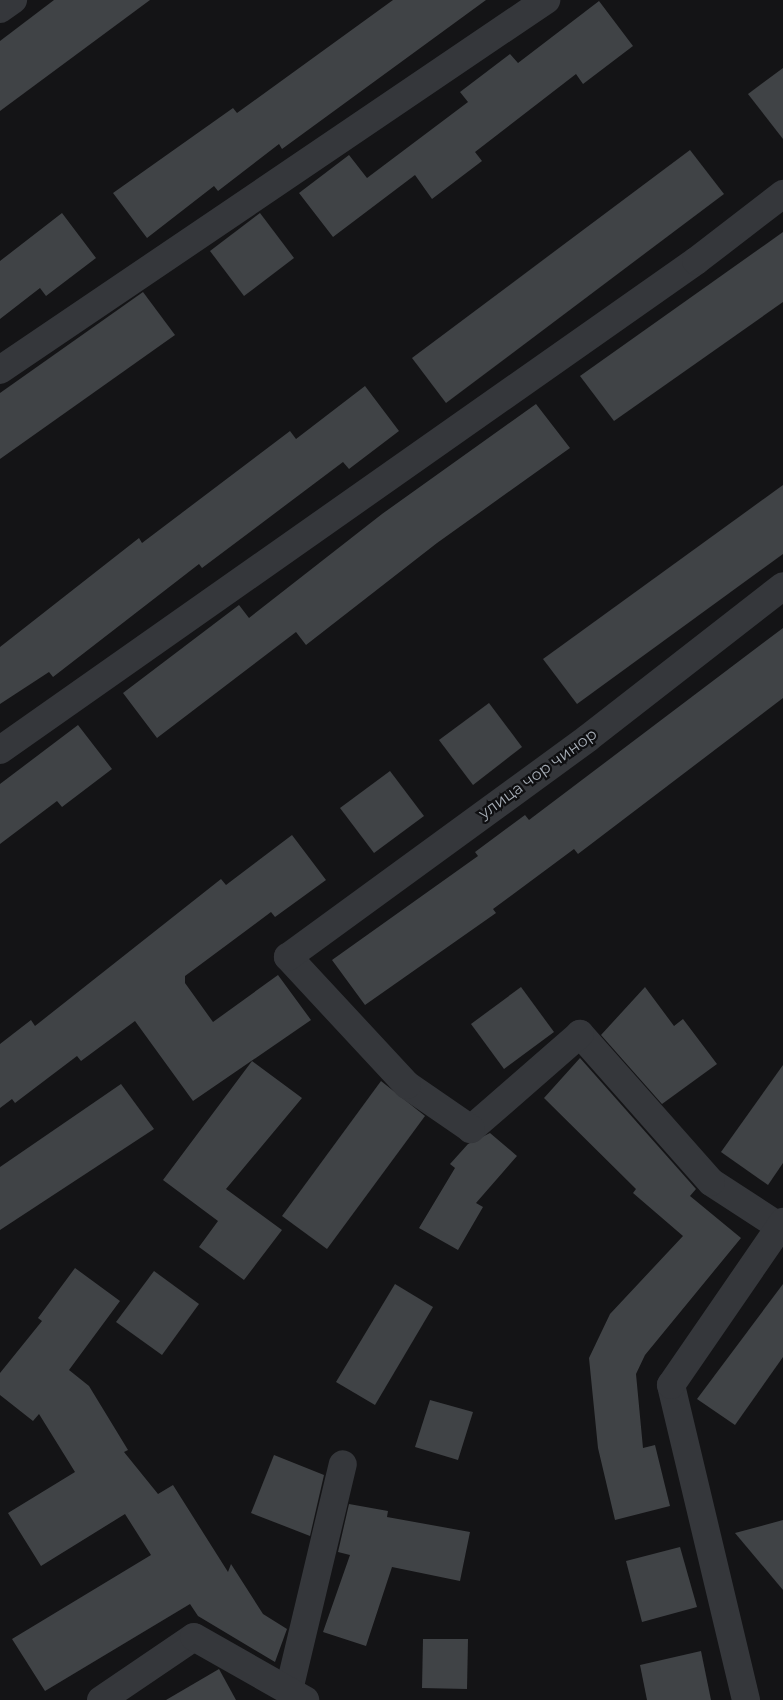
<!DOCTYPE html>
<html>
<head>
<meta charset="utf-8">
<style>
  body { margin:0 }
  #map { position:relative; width:783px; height:1700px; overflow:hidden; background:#141416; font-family:Montserrat,sans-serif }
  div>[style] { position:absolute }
  .building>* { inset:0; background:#404346 }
  .minor>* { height:28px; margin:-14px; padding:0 14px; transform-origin:14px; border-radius:14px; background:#35373b }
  span { translate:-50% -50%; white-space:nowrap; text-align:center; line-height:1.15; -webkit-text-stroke:4.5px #0f0f11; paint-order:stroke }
  .street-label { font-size:16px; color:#a6adb6 }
</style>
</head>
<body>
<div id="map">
  <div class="building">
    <div style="clip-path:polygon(54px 0,150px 0,0 111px,0 41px)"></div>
    <div style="clip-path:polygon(393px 0,486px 0,282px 149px,279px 144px,218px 191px,214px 186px,147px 238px,113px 193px,233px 108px,237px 113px)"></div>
    <div style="clip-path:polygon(599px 1px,633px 46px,583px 84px,576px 74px,475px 152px,482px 161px,432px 199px,415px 175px,333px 237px,299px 193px,349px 155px,367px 178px,468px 102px,460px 92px,510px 54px,518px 63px)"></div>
    <div style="clip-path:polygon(783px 68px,783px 139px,748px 94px)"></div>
    <div style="clip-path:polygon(690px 150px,724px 194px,446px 403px,412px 358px)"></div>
    <div style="clip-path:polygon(62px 213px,96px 258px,46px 296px,40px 288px,0 319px,0 261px)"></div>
    <div style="clip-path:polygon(260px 213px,294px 258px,244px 296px,210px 251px)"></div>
    <div style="clip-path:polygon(783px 232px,783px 302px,614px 421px,580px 376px)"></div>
    <div style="clip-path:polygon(143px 292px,175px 335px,0 459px,0 393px)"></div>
    <div style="clip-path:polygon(365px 386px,399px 431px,349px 469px,343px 462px,202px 568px,199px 564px,53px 677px,49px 672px,0 704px,0 647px,139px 538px,142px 543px,290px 431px,296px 439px)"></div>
    <div style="clip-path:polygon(536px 404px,570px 448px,437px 543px,306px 645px,296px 632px,157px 738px,123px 693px,239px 605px,249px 618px,382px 514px)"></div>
    <div style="clip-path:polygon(783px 485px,783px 554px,577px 704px,543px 659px)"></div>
    <div style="clip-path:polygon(783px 628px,783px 698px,578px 854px,574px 849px,493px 909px,496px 913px,365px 1005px,332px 960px,478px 856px,475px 852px,525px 815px,529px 820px)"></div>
    <div style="clip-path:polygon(489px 703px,522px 747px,473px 785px,439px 740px)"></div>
    <div style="clip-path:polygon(78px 725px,112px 769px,62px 807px,57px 801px,0 844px,0 784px)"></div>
    <div style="clip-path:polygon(390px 771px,424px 816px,374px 853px,340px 808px)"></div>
    <div style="clip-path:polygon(292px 835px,326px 880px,275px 917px,271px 912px,185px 976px,185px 983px,213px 1022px,278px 975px,311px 1020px,193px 1101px,135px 1021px,81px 1061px,77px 1056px,15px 1103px,12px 1099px,0 1108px,0 1044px,31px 1020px,35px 1026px,221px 879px,226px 885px)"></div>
    <div style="clip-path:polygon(521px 987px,554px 1032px,504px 1069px,471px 1024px)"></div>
    <div style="clip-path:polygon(645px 987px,674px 1026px,683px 1019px,717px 1064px,662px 1104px,601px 1035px)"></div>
    <div style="clip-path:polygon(580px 1058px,696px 1189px,690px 1196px,741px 1238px,645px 1355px,636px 1374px,643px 1448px,655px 1445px,670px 1506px,615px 1520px,598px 1448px,589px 1358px,610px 1314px,683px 1236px,633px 1193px,636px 1189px,544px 1098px)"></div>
    <div style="clip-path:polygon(252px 1061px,302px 1098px,226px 1189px,282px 1230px,244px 1280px,199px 1247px,218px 1221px,163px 1180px)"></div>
    <div style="clip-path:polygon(783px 1065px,783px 1163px,768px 1185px,721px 1152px)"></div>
    <div style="clip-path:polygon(381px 1081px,425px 1116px,327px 1249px,282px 1216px)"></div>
    <div style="clip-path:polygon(121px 1084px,154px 1129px,0 1230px,0 1167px)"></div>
    <div style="clip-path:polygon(490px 1133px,517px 1156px,476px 1203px,483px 1207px,458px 1250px,419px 1228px,455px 1168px,450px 1164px,468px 1144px)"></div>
    <div style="clip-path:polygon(75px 1268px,120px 1301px,69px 1370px,89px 1386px,128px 1450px,124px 1452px,158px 1494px,173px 1485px,228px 1572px,231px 1564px,263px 1614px,287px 1629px,275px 1662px,198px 1616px,190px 1604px,45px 1691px,12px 1639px,151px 1555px,125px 1514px,41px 1566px,8px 1513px,75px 1472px,39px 1414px,33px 1421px,0 1395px,0 1373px,42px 1321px,38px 1318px)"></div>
    <div style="clip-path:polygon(154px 1271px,199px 1304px,162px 1355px,116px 1322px)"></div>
    <div style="clip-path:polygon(395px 1284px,433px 1307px,375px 1405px,336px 1382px)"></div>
    <div style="clip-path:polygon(783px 1284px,783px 1357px,735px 1425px,697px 1399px)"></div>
    <div style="clip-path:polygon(430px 1400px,473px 1412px,458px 1460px,415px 1447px)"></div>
    <div style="clip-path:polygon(274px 1455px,324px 1475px,310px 1536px,251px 1513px)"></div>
    <div style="clip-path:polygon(349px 1504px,388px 1511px,387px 1517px,470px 1532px,460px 1581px,392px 1567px,366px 1646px,323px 1632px,350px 1555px,338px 1552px)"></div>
    <div style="clip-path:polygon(783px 1520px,783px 1590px,735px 1533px)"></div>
    <div style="clip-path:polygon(680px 1547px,697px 1607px,642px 1622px,626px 1561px)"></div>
    <div style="clip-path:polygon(423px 1639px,468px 1639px,467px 1689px,422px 1688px)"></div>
    <div style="clip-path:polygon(701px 1651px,711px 1700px,647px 1700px,640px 1665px)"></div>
    <div style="clip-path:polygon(219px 1669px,236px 1700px,166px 1700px)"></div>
  </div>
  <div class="minor">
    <div style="left:0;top:9px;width:16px;rotate:-35deg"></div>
    <div style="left:0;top:370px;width:660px;rotate:-34.12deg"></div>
    <div style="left:0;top:750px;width:851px;rotate:-35.09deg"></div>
    <div style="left:696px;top:261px;width:110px;rotate:-37.6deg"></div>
    <div style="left:780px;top:1227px;width:82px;rotate:-146.9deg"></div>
    <div style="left:711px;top:1182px;width:198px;rotate:-131.5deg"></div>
    <div style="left:580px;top:1034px;width:145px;rotate:138.9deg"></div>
    <div style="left:471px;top:1129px;width:78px;rotate:-145.5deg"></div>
    <div style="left:407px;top:1085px;width:175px;rotate:-132.9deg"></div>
    <div style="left:288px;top:957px;width:371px;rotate:-36.1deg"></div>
    <div style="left:588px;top:738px;width:247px;rotate:-37.9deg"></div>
    <div style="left:289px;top:1690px;width:232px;rotate:-76.6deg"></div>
    <div style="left:101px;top:1700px;width:112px;rotate:-34.1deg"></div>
    <div style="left:194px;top:1637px;width:128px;rotate:29.6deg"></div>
    <div style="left:746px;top:1700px;width:324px;rotate:-103.4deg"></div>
    <div style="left:671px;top:1385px;width:198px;rotate:-55.5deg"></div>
  </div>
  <div class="street-label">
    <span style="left:538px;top:774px;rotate:-36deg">улица чор чинор</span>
  </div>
</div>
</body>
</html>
